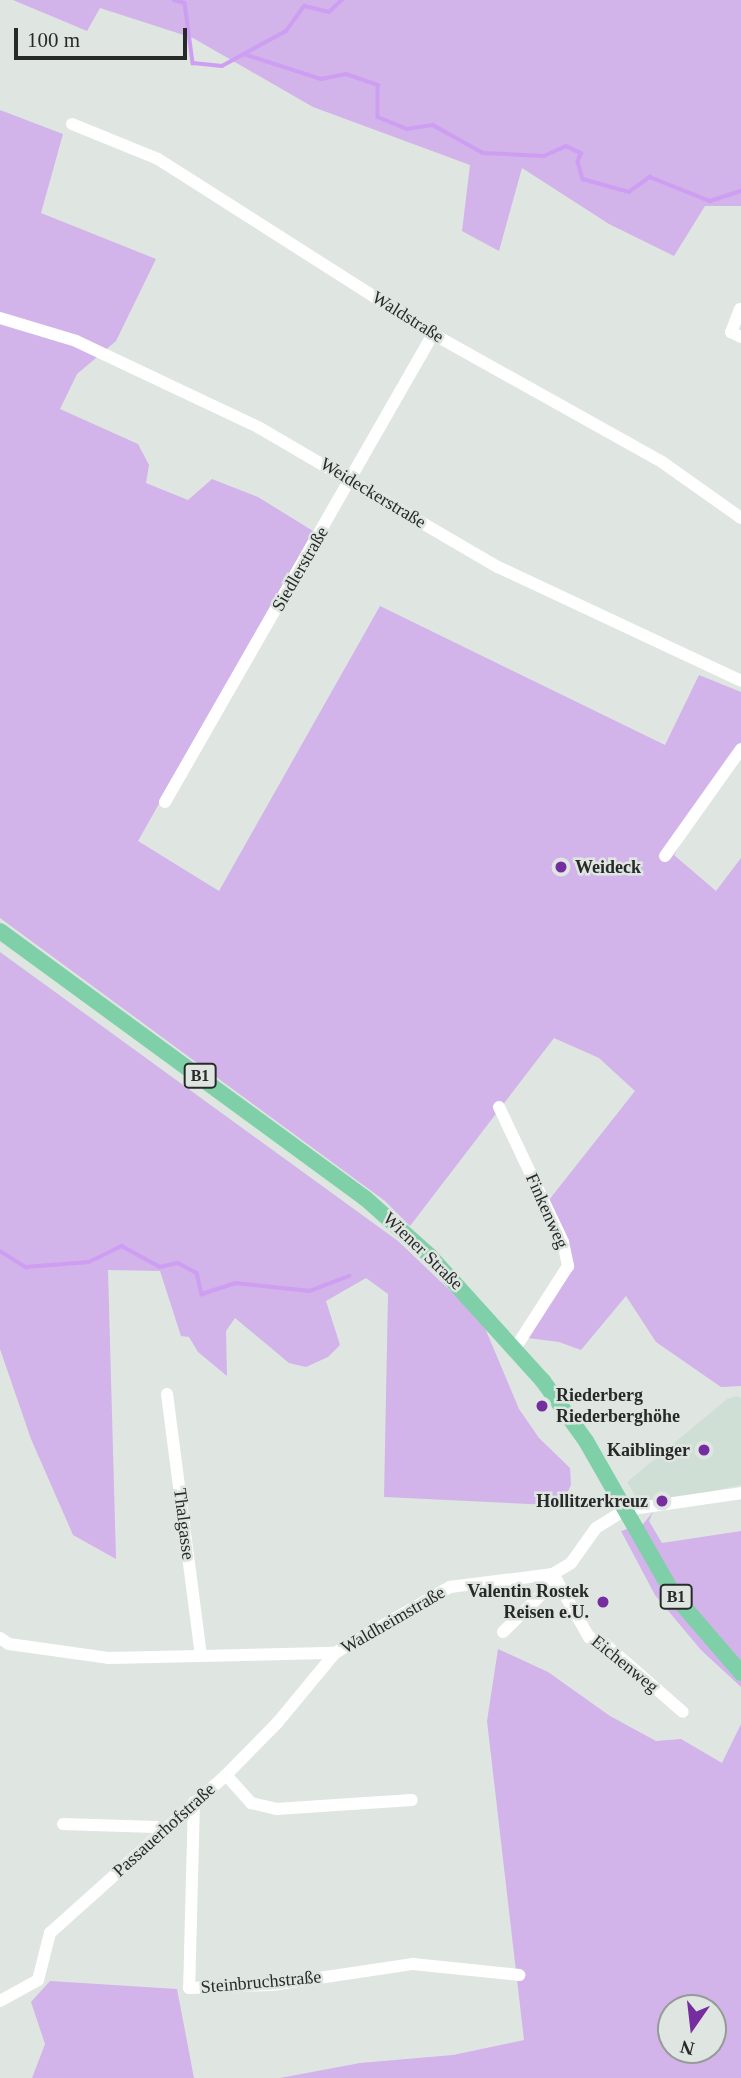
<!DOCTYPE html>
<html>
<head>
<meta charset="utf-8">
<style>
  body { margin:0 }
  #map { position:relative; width:741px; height:2078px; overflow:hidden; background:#dfe6e1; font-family:Georgia,serif }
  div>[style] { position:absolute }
  .built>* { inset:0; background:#d0dfd5 }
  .green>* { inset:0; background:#d2b3ea }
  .stream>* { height:3.5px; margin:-1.75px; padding:0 1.75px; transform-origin:1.75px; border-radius:1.75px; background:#cd9ef1 }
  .minor>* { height:12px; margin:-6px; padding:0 6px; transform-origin:6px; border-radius:6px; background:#fff }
  .major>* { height:16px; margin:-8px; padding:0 8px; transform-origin:8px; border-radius:8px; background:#7fd0a8 }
  .dots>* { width:19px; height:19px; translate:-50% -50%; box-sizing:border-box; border:4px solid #dfe6e1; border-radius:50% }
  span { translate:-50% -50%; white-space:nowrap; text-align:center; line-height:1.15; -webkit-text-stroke:5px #dfe6e1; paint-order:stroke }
  .shield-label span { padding:2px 5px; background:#dfe6e1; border:2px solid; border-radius:5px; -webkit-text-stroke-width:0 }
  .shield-label { font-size:16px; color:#272a28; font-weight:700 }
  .street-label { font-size:18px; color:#272a28 }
  .poi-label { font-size:18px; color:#272a28; font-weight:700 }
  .left { translate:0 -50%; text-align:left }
  .right { translate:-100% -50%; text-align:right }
  .north { position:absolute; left:657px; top:1994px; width:70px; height:70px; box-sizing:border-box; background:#dfe6e1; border:2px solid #959b97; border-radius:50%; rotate:194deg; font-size:19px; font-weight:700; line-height:28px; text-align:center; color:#272a28 }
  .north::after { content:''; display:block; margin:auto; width:24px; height:32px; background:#752da0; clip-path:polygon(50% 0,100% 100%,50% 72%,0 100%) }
  .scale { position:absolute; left:14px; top:28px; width:173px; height:32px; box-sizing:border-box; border:4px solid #272a28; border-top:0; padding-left:9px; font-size:21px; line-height:24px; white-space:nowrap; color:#272a28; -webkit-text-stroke:5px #dfe6e1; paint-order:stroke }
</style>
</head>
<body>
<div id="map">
  <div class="built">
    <div style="clip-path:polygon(737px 1396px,741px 1398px,741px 1485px,666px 1501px,637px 1499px,627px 1482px,727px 1399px)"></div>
  </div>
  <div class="green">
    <div style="clip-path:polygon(13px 0,741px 0,741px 206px,705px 206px,674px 256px,609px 224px,522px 168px,499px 251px,462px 231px,470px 165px,313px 107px,193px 38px,100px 8px,87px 31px)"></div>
    <div style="clip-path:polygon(0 110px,63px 134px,41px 213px,156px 259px,116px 341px,77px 374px,60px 409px,138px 444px,149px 465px,146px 483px,188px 500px,212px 479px,258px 497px,313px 531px,138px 841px,219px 891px,380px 606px,665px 745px,699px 675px,741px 692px,741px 742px,674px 855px,716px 891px,741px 858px,741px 1386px,721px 1387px,656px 1342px,626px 1296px,581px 1350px,559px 1342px,528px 1338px,569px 1273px,545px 1205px,635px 1091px,599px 1058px,554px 1038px,410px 1226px,385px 1201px,0 918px)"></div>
    <div style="clip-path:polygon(0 952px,398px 1241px,482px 1321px,519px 1409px,539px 1438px,570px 1468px,571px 1485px,565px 1497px,550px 1505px,384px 1497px,388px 1294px,366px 1278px,326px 1301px,340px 1345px,328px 1357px,306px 1367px,289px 1363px,235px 1318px,226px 1331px,227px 1376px,198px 1352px,189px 1337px,181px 1336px,160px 1271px,108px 1270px,116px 1559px,73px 1535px,31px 1439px,0 1349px)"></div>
    <div style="clip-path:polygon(653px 1512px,649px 1521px,662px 1543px,741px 1531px,741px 1687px,701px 1650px,655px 1595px,621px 1531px,643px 1524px)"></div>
    <div style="clip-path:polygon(evenodd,498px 1649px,548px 1672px,610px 1716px,656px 1741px,681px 1739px,722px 1763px,741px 1724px,741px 2078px,280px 2078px,360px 2063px,453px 2055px,524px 2040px,487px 1721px,498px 1649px,671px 2008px,713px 2008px,713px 2050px,671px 2050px,671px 2008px)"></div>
    <div style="clip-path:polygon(50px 1981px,177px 1989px,194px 2078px,32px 2078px,45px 2044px,31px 2002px)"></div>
  </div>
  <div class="stream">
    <div style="left:174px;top:0;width:11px;rotate:15deg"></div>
    <div style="left:185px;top:3px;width:61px;rotate:82.4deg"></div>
    <div style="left:193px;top:63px;width:29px;rotate:6deg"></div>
    <div style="left:222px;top:66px;width:73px;rotate:-28.7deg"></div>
    <div style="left:286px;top:31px;width:31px;rotate:-54deg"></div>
    <div style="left:304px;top:6px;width:26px;rotate:13deg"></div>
    <div style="left:329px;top:12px;width:18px;rotate:-43deg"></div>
    <div style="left:244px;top:54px;width:81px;rotate:18deg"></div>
    <div style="left:321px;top:79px;width:25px;rotate:-11deg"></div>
    <div style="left:346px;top:74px;width:34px;rotate:19deg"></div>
    <div style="left:378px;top:85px;width:32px;rotate:90deg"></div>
    <div style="left:378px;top:117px;width:31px;rotate:22deg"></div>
    <div style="left:407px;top:129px;width:26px;rotate:-9deg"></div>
    <div style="left:433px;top:125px;width:57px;rotate:29.2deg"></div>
    <div style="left:483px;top:153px;width:61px;rotate:2.8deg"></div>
    <div style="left:544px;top:156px;width:24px;rotate:-24deg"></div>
    <div style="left:566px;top:146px;width:17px;rotate:25deg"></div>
    <div style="left:581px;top:153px;width:9px;rotate:108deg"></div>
    <div style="left:578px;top:162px;width:18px;rotate:74deg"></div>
    <div style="left:583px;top:179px;width:48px;rotate:15.8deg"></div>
    <div style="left:629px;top:192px;width:26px;rotate:-36deg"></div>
    <div style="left:650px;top:177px;width:65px;rotate:21.8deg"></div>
    <div style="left:710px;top:201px;width:33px;rotate:-18deg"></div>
    <div style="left:0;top:1251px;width:31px;rotate:32deg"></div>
    <div style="left:26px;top:1267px;width:63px;rotate:-4.5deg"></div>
    <div style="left:89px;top:1262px;width:37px;rotate:-26deg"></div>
    <div style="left:122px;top:1246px;width:43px;rotate:28.9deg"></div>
    <div style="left:160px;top:1267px;width:18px;rotate:-13deg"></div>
    <div style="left:178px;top:1263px;width:21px;rotate:28deg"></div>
    <div style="left:197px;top:1273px;width:22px;rotate:77deg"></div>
    <div style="left:202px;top:1294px;width:35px;rotate:-18deg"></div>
    <div style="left:235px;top:1283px;width:75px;rotate:6.1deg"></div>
    <div style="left:310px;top:1291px;width:42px;rotate:-21deg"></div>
  </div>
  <div class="minor">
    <div style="left:72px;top:124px;width:93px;rotate:22.1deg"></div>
    <div style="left:158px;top:159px;width:326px;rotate:32.5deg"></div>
    <div style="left:433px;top:334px;width:262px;rotate:29.2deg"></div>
    <div style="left:662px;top:462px;width:97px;rotate:35.3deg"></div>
    <div style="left:740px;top:309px;width:25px;rotate:111deg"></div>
    <div style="left:731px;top:332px;width:11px;rotate:27deg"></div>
    <div style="left:0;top:318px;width:79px;rotate:16.8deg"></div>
    <div style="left:76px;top:341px;width:201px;rotate:25.3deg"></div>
    <div style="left:258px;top:427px;width:278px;rotate:30.3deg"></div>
    <div style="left:498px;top:567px;width:268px;rotate:25.1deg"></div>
    <div style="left:165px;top:802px;width:539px;rotate:-60.2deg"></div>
    <div style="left:665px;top:856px;width:131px;rotate:-54.6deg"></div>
    <div style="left:499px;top:1107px;width:149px;rotate:64.6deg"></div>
    <div style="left:563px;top:1242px;width:25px;rotate:78deg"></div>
    <div style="left:568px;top:1266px;width:96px;rotate:122.7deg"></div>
    <div style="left:167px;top:1394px;width:263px;rotate:82.6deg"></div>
    <div style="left:553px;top:1574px;width:73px;rotate:60.3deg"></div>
    <div style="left:589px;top:1637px;width:17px;rotate:24deg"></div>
    <div style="left:605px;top:1644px;width:103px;rotate:41.1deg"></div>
    <div style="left:503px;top:1632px;width:63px;rotate:-44.4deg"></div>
    <div style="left:548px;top:1588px;width:15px;rotate:-70deg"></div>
    <div style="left:0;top:1638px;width:11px;rotate:34deg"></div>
    <div style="left:9px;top:1644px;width:100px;rotate:8deg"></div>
    <div style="left:108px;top:1658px;width:227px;rotate:-1.3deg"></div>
    <div style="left:335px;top:1653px;width:133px;rotate:-29.9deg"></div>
    <div style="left:450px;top:1587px;width:104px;rotate:-7.2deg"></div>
    <div style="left:553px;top:1574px;width:21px;rotate:-31deg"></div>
    <div style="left:571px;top:1563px;width:43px;rotate:-54.5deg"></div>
    <div style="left:596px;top:1528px;width:34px;rotate:-32deg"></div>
    <div style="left:625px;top:1510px;width:117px;rotate:-8.3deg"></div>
    <div style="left:226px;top:1775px;width:38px;rotate:48deg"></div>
    <div style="left:251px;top:1803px;width:26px;rotate:13deg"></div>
    <div style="left:276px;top:1809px;width:136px;rotate:-3.8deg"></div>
    <div style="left:194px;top:1802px;width:186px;rotate:91.5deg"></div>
    <div style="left:189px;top:1988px;width:83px;rotate:-2.1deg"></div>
    <div style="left:272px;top:1985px;width:143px;rotate:-8.5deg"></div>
    <div style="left:413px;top:1964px;width:107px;rotate:5.9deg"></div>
    <div style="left:63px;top:1824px;width:93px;rotate:1.8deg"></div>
    <div style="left:156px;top:1827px;width:6px;rotate:39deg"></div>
    <div style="left:0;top:2001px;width:43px;rotate:-28.9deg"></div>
    <div style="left:38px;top:1980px;width:49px;rotate:-75.7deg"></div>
    <div style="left:50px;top:1933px;width:237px;rotate:-41.9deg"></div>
    <div style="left:226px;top:1775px;width:74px;rotate:-45.5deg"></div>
    <div style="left:278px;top:1722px;width:89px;rotate:-50.4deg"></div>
  </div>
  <div class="major">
    <div style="left:0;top:931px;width:452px;rotate:36.2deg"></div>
    <div style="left:365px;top:1198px;width:87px;rotate:41.7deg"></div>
    <div style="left:430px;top:1256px;width:169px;rotate:47.9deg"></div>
    <div style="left:543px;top:1381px;width:74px;rotate:54.4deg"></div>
    <div style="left:586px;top:1441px;width:177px;rotate:60.3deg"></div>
    <div style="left:674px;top:1595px;width:103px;rotate:49.3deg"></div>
  </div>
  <div class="dots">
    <div style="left:561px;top:867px;background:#752da0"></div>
    <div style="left:542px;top:1406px;background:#752da0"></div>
    <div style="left:704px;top:1450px;background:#752da0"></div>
    <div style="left:662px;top:1501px;background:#752da0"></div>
    <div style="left:603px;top:1602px;background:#752da0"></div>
  </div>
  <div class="shield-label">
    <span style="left:200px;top:1076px">B1</span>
    <span style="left:676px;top:1597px">B1</span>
  </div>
  <div class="street-label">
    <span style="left:408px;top:317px;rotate:32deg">Waldstraße</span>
    <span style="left:373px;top:493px;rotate:31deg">Weideckerstraße</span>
    <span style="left:300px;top:569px;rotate:-60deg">Siedlerstraße</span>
    <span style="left:547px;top:1211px;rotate:66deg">Finkenweg</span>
    <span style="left:423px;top:1251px;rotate:44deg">Wiener Straße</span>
    <span style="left:184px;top:1524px;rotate:83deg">Thalgasse</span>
    <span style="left:393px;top:1620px;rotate:-30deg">Waldheimstraße</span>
    <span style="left:625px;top:1664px;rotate:39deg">Eichenweg</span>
    <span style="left:164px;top:1830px;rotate:-42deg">Passauerhofstraße</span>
    <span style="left:261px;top:1982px;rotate:-5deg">Steinbruchstraße</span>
  </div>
  <div class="poi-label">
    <span class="left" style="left:575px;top:867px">Weideck</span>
    <span class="left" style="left:556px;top:1406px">Riederberg<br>Riederberghöhe</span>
    <span class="right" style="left:690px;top:1450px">Kaiblinger</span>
    <span class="right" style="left:648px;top:1501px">Hollitzerkreuz</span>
    <span class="right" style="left:589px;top:1602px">Valentin Rostek<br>Reisen e.U.</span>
  </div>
  <div class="north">N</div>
  <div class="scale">100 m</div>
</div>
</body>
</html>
